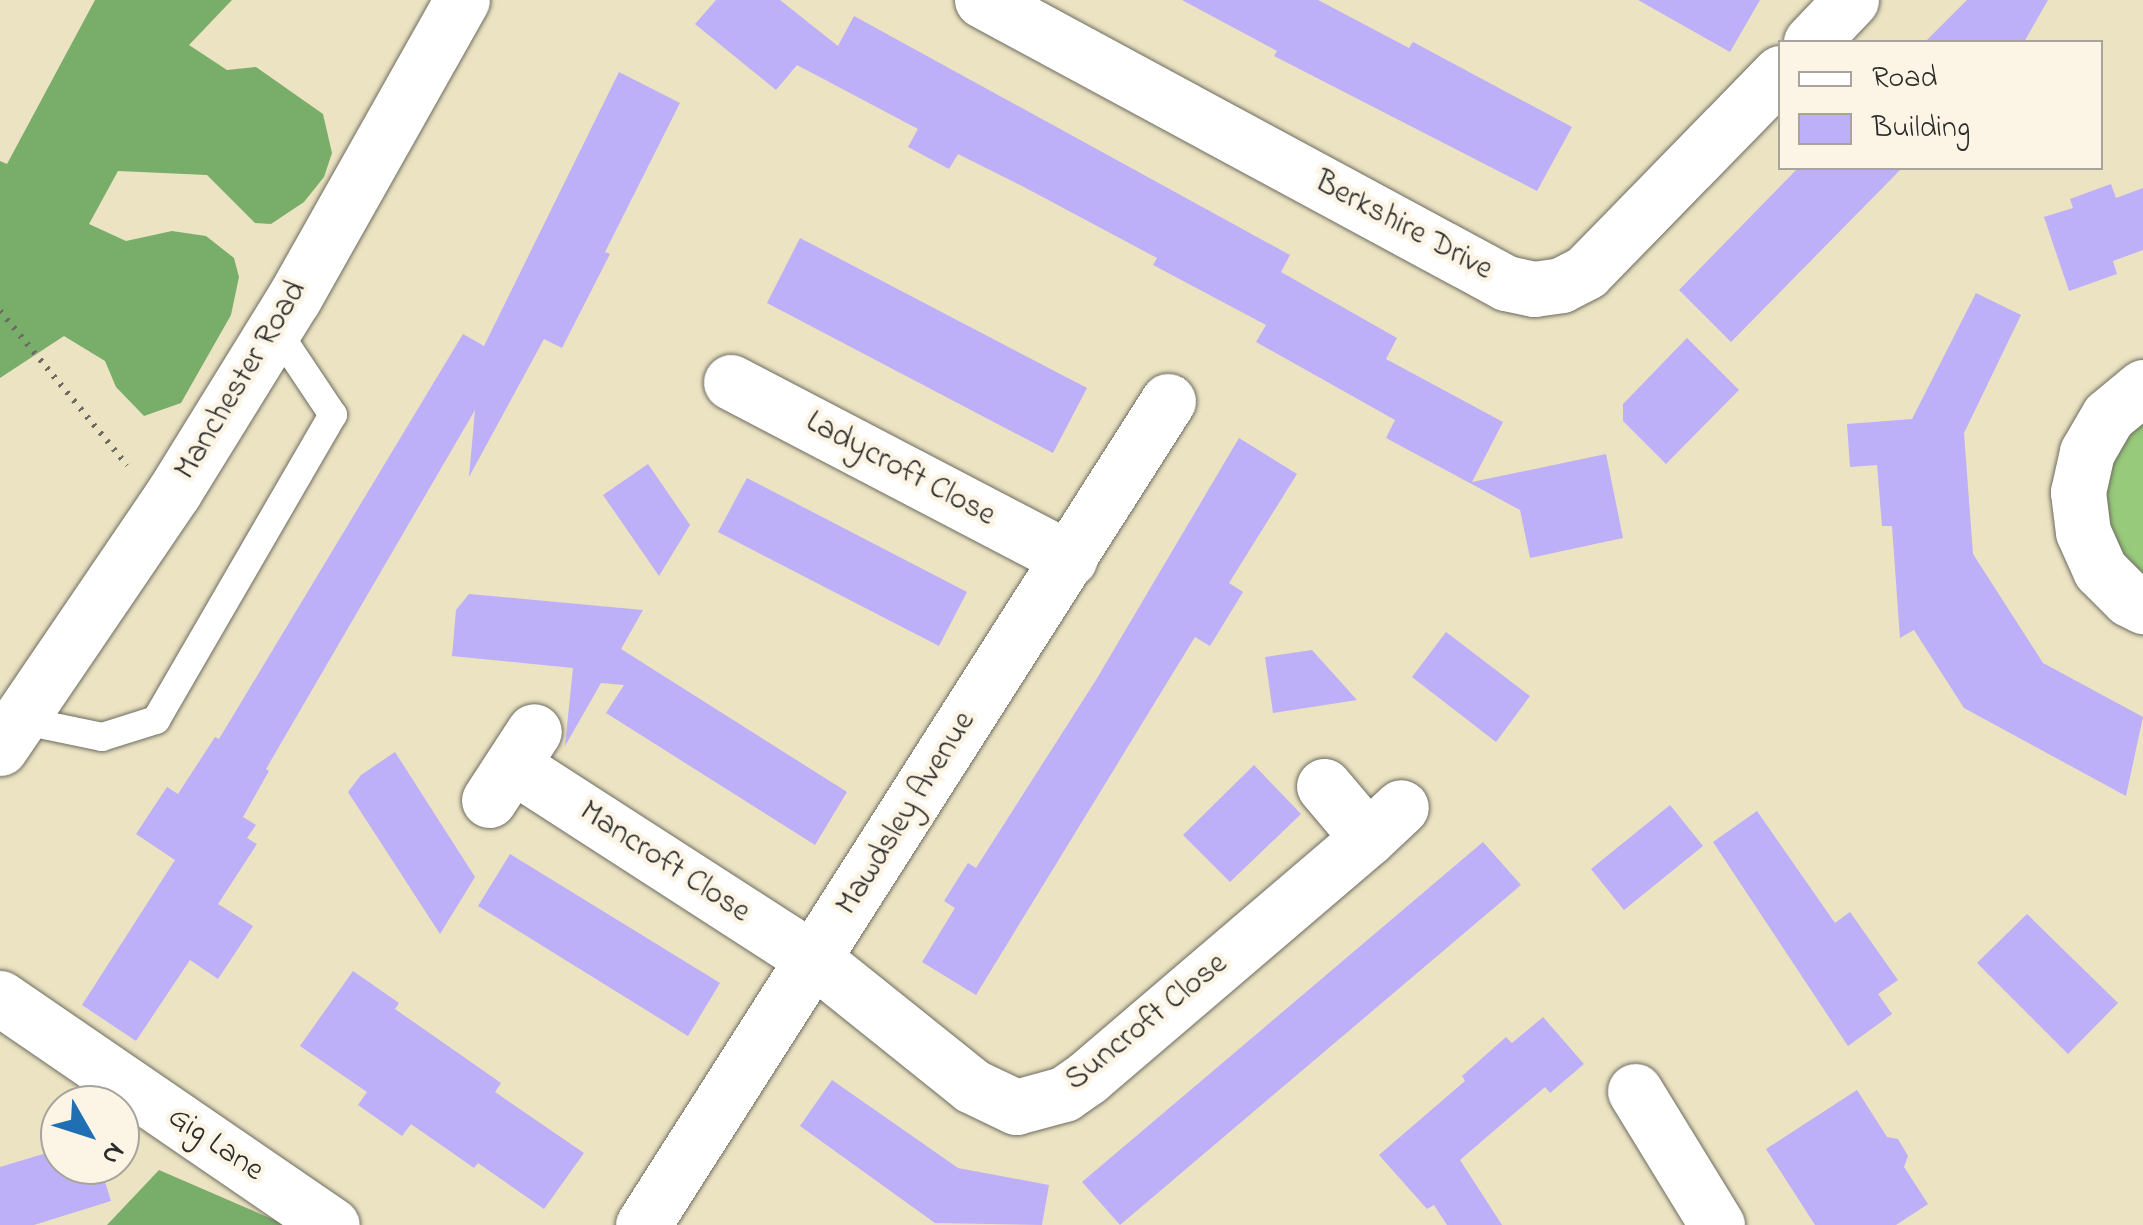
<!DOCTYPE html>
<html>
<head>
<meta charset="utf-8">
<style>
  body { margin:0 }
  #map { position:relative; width:2143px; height:1225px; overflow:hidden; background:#ebe3c2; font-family:"Indie Flower",sans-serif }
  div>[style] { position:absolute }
  .green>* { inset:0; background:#97ca7a }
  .forest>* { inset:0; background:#79ae6a }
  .building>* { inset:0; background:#beaff9 }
  .path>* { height:6px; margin-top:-3px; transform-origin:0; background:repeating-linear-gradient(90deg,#6e6b60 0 2.5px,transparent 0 10.5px) }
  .roads { filter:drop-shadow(0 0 2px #6e6b60) drop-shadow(0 0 2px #6e6b60) }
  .lane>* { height:28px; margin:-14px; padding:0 14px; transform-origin:14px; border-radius:14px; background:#fff }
  .street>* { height:55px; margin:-27.5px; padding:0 27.5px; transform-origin:27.5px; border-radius:27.5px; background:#fff }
  .secondary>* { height:55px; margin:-27.5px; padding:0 27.5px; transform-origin:27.5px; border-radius:27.5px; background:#fff }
  .primary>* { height:55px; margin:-27.5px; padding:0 27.5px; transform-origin:27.5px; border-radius:27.5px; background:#fff }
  span { translate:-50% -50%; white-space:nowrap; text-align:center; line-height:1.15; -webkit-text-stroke:9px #fcf5e5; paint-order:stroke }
  .street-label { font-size:32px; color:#2b2b2b }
  .legend { position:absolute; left:1778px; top:40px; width:325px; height:130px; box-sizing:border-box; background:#fcf5e5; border:2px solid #a8a49b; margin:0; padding:12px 18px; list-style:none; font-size:30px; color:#2b2b2b }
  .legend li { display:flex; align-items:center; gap:20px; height:50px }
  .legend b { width:50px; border:2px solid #a8a49b }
  .north { position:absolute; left:40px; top:1085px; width:100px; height:100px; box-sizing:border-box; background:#fcf5e5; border:2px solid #a8a49b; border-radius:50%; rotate:129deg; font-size:28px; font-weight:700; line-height:40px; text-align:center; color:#2b2b2b }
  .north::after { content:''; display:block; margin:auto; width:35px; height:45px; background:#1f6fb2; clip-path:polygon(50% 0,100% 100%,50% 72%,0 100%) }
</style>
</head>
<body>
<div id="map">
  <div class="green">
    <div style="clip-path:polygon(2143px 416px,2143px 577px,2114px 544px,2104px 509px,2106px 476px,2118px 444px)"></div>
  </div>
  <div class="forest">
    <div style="clip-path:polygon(95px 0,232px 0,189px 45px,227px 70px,256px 67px,323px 114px,332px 153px,324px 177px,304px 202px,271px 224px,255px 223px,207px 175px,118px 171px,89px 224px,126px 241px,172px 231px,206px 236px,234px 258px,239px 277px,231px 315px,181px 403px,144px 416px,116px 387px,105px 361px,64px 336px,0 378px,0 161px,7px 164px)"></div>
    <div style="clip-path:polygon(159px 1170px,286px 1225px,107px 1225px)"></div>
  </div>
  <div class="building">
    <div style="clip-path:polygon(716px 0,780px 0,838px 46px,854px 16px,1290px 255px,1281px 272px,1397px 338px,1386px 359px,1503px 422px,1472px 482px,1606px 454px,1623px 538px,1530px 558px,1520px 510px,1386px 438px,1395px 420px,1256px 342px,1266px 325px,1153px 265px,1157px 258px,1022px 186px,958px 154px,949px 169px,908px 147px,918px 129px,797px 65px,776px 90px,695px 24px)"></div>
    <div style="clip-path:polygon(1182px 0,1318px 0,1409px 48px,1413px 42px,1572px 127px,1537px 191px,1274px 56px,1277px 51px)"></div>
    <div style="clip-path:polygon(1638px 0,1760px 0,1730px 52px)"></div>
    <div style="clip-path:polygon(1967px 0,2048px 0,2024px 42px,1925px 42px)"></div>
    <div style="clip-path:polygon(619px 72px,680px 103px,605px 252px,610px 254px,562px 348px,544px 339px,469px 477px,475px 410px,266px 769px,269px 771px,243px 817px,256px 825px,247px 838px,257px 844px,218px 904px,253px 926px,218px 979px,190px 960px,136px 1041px,82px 1005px,175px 860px,136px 834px,167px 787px,178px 794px,215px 737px,219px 739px,463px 334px,484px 346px)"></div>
    <div style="clip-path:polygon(1798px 168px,1902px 168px,1731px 342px,1679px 290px)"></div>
    <div style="clip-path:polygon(2111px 184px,2116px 198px,2143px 188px,2143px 250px,2113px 261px,2117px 274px,2069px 291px,2044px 217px,2073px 208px,2070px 199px)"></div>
    <div style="clip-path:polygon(800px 238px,1087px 388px,1053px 453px,767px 303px)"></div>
    <div style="clip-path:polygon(1976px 293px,2021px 315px,1964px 433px,1973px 554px,2043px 663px,2143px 717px,2126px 796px,1964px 708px,1914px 630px,1900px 638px,1892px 526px,1882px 526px,1877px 465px,1850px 467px,1847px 424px,1912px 419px)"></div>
    <div style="clip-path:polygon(1687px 338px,1739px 390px,1666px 464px,1623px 421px,1623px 404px)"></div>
    <div style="clip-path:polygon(1239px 438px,1297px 474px,1229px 583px,1243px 592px,1210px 646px,1195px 637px,976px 995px,922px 962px,955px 908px,944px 901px,968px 863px,976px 868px,1096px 680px)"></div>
    <div style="clip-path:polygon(648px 464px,690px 525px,659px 576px,603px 495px)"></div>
    <div style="clip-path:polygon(747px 478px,967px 592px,939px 646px,718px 532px)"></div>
    <div style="clip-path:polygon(469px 594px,643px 610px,621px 649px,847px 792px,815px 845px,606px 713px,624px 685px,601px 683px,565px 746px,573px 668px,452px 656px,456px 610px)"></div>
    <div style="clip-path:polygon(1446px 632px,1530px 696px,1496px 742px,1412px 677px)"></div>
    <div style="clip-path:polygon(1312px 650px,1357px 700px,1273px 713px,1265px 657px)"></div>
    <div style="clip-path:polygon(395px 752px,475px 877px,440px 934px,348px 792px,361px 775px)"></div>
    <div style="clip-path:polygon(1254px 765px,1301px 814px,1230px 882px,1183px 835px)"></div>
    <div style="clip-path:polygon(1670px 805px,1703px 846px,1624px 910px,1591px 869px)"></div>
    <div style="clip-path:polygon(1757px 811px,1835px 923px,1850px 912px,1898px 980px,1878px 994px,1892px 1014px,1848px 1046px,1713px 842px)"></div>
    <div style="clip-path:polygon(1483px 842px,1521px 885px,1120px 1225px,1082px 1182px)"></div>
    <div style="clip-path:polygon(510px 854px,720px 983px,688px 1036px,478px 906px)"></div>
    <div style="clip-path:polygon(2027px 914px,2118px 1003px,2068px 1054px,1977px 963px)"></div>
    <div style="clip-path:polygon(353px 971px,399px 1003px,395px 1009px,501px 1083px,495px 1092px,584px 1153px,544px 1209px,478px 1163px,474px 1168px,411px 1124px,402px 1136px,358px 1105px,367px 1092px,300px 1046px)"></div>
    <div style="clip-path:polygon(1543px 1017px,1584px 1064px,1550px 1093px,1545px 1087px,1460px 1160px,1502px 1225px,1447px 1225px,1434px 1205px,1427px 1209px,1379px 1155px,1465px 1081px,1462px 1076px,1506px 1037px,1512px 1043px)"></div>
    <div style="clip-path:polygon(832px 1080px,958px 1168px,1049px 1185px,1042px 1225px,935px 1223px,800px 1126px)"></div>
    <div style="clip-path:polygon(1857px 1090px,1887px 1137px,1898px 1139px,1908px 1156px,1904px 1167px,1928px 1204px,1896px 1225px,1815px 1225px,1766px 1149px)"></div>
    <div style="clip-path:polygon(60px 1149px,60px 1165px,100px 1165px,111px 1201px,34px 1225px,0 1225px,0 1167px)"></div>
  </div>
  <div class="path">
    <div style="left:0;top:311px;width:200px;rotate:50.5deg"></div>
  </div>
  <div class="roads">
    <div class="lane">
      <div style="left:20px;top:720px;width:84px;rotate:11.7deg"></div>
      <div style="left:102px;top:737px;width:57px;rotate:-17.5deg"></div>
      <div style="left:156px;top:720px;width:353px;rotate:-59.9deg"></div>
      <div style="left:333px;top:415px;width:105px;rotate:-123.7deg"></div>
    </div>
    <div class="street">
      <div style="left:982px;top:0;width:596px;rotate:28.37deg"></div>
      <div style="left:1506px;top:283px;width:29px;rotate:12deg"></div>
      <div style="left:1534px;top:289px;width:27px;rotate:-8deg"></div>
      <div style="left:1561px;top:285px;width:28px;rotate:-27deg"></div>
      <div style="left:1586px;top:272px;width:278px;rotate:-45.7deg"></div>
      <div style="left:1811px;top:42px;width:58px;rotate:-46.4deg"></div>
      <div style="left:731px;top:382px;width:382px;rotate:27.6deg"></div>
      <div style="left:2143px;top:387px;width:45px;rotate:140.4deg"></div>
      <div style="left:2108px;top:416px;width:42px;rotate:120.3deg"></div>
      <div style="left:2087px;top:452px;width:41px;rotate:102.7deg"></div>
      <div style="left:2078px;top:492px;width:40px;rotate:82.9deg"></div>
      <div style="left:2083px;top:532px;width:42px;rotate:65.9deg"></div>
      <div style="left:2100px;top:570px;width:41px;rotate:45deg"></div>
      <div style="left:2129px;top:599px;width:16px;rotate:27deg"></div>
      <div style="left:512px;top:765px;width:360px;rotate:32.8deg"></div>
      <div style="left:815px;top:960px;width:201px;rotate:38.7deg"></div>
      <div style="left:972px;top:1086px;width:49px;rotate:25.5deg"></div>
      <div style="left:1016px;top:1107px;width:50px;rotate:-15.2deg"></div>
      <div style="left:1064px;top:1094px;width:29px;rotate:-35deg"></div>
      <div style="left:1088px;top:1077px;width:368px;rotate:-40.5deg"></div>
      <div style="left:1324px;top:786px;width:68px;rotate:49.8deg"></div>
      <div style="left:1368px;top:838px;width:45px;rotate:-43.2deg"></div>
      <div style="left:489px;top:800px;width:82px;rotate:-56.9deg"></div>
      <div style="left:1635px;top:1091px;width:157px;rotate:58.5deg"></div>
      <div style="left:643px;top:1225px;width:977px;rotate:-57.5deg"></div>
    </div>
    <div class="secondary">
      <div style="left:0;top:998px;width:402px;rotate:34.4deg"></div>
    </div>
    <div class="primary">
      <div style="left:0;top:748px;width:310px;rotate:-55.8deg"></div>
      <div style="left:174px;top:492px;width:228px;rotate:-58.3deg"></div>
      <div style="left:294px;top:298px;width:342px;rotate:-60.6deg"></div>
    </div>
  </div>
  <div class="street-label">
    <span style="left:1403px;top:227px;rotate:28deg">Berkshire Drive</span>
    <span style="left:242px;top:381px;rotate:-59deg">Manchester Road</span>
    <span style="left:900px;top:470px;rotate:28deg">Ladycroft Close</span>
    <span style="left:907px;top:814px;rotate:-58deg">Mawdsley Avenue</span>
    <span style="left:664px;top:863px;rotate:33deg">Mancroft Close</span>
    <span style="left:1147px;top:1023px;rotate:-39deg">Suncroft Close</span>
    <span style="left:215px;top:1145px;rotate:34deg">Gig Lane</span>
  </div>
  <ul class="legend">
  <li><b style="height:12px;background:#fff"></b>Road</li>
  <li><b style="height:28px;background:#beaff9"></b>Building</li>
  </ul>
  <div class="north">N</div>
</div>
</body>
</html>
